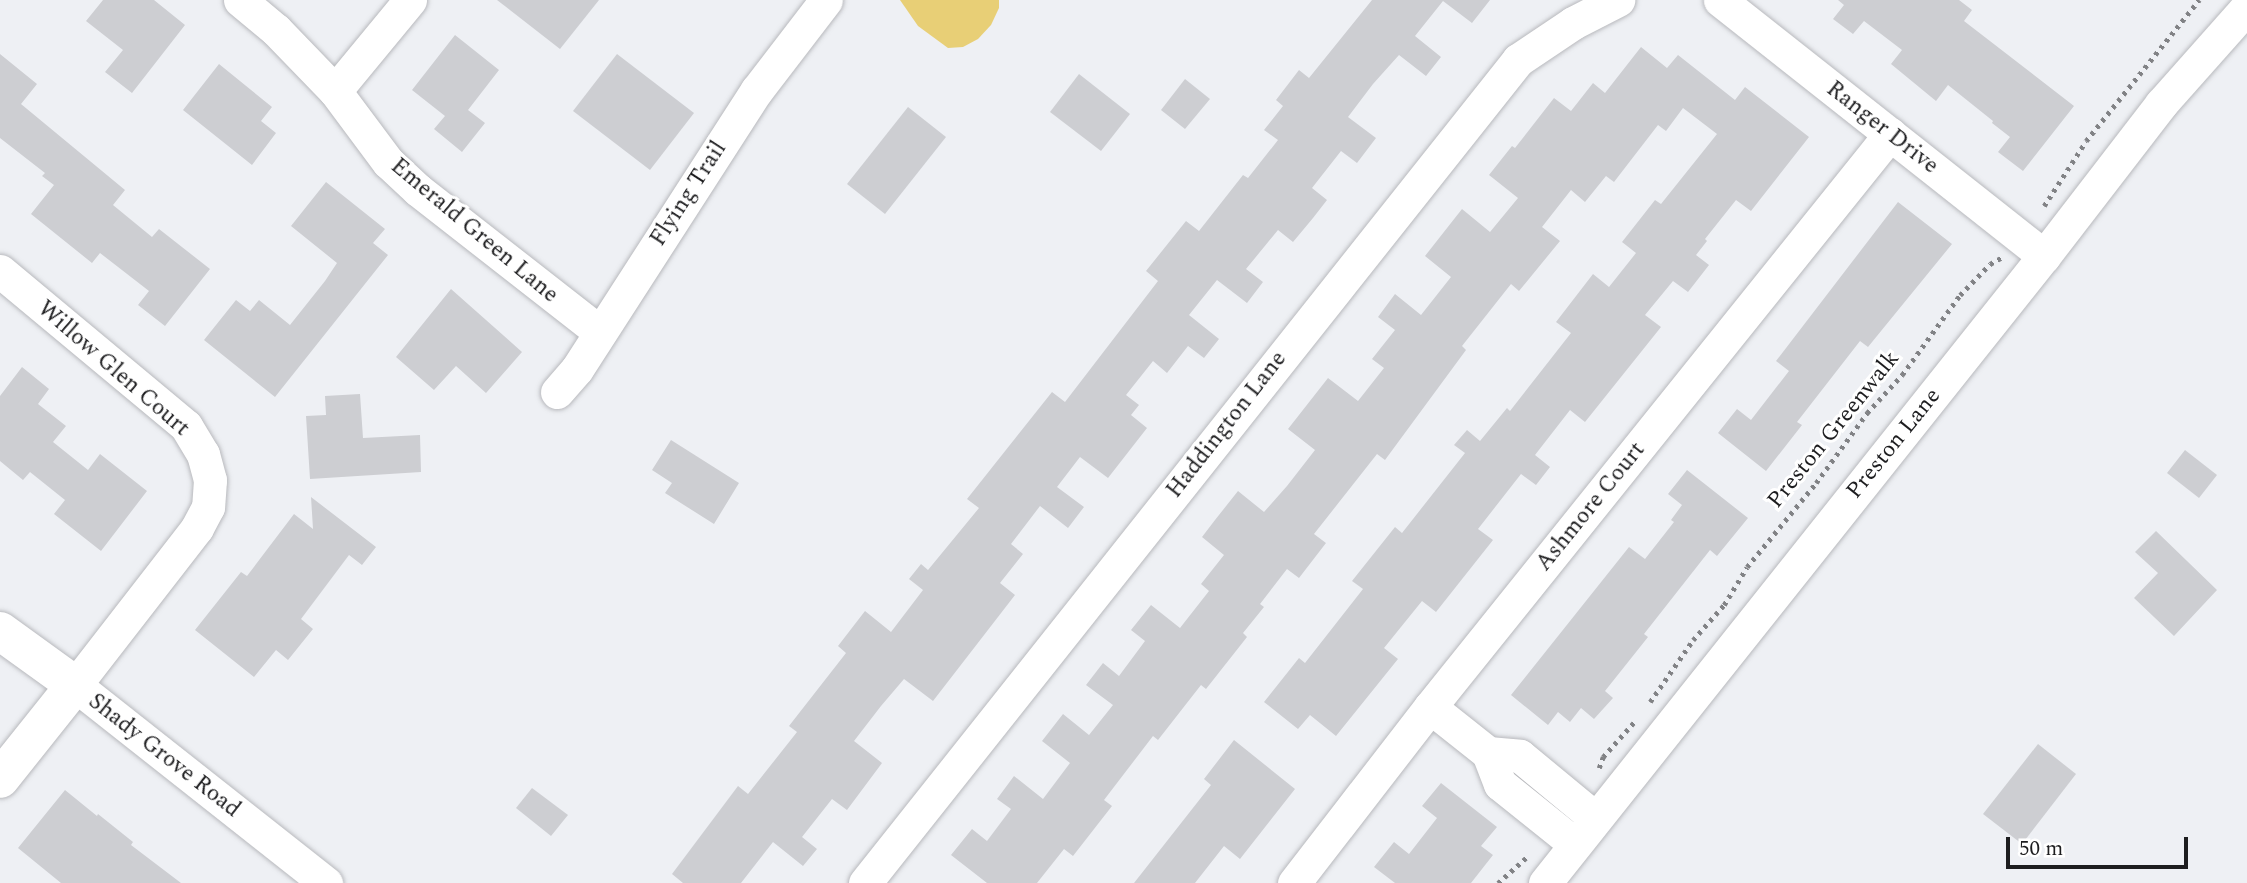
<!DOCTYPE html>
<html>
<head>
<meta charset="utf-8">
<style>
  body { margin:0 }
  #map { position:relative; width:2247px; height:883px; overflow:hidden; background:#eef0f4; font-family:Spectral,serif }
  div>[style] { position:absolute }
  .water>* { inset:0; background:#e8cf76 }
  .building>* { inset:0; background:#cdced2 }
  .path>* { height:4.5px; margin-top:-2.25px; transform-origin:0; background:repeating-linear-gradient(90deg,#818285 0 3.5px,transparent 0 8.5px) }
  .roads { filter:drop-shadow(0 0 2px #b8b9bd) drop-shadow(0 0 2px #b8b9bd) }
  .minor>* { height:33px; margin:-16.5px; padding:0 16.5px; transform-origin:16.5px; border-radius:16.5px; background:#fff }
  .major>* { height:38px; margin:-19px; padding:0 19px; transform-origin:19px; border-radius:19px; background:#fff }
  span { translate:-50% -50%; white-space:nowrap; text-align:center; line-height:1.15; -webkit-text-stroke:6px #fff; paint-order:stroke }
  .street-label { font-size:23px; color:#1d1d1f }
  .scale { position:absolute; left:2006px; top:837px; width:182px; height:32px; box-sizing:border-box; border:4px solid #1d1d1f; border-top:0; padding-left:9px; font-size:21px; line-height:24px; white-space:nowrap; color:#1d1d1f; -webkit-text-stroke:5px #fff; paint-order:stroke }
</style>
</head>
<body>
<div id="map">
  <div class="water">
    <div style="clip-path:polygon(900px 0,999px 0,999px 8px,991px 25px,978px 39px,963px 47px,948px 48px,918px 26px)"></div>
  </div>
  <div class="building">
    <div style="clip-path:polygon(103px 0,154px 0,185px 25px,132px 93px,105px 72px,123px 50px,86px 21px)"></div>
    <div style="clip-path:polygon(497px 0,599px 0,560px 49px)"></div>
    <div style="clip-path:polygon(1372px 0,1490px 0,1472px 23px,1443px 1px,1415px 36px,1441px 57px,1426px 76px,1399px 55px,1373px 84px,1348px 117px,1376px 138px,1357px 163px,1341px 151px,1312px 188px,1327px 200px,1313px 218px,1293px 242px,1278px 230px,1246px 269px,1263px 282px,1247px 303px,1217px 280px,1189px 315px,1219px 339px,1204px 358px,1188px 346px,1167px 373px,1153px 361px,1126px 395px,1139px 405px,1131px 415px,1147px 428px,1108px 478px,1080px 457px,1057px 487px,1084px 507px,1068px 528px,1040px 506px,1011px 544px,1023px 554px,1000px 583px,1015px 595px,933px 701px,904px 679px,881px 706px,854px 741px,882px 763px,847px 810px,832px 799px,802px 837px,817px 849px,803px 866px,773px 842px,741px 883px,683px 883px,672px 874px,738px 786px,748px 794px,797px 732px,789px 726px,846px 653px,838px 646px,865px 611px,891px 632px,923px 590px,909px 579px,921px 564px,928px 570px,979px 508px,967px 499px,1052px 392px,1065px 402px,1158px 281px,1146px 271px,1186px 221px,1199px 231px,1243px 175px,1248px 178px,1278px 140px,1264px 130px,1283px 106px,1276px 100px,1299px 70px,1309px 78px)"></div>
    <div style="clip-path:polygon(1838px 0,1959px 0,1972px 10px,1964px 21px,2074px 106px,2023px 171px,1998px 152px,2010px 137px,1992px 123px,1993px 121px,1948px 85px,1936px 101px,1891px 64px,1902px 50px,1864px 21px,1853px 34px,1833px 19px,1844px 5px)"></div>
    <div style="clip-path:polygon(455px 35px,499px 70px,468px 110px,485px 123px,462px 152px,434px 129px,445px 116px,412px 90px)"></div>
    <div style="clip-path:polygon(1641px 47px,1667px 68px,1678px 55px,1735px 100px,1745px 87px,1809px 137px,1751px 211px,1736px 200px,1705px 239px,1707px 241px,1696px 255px,1709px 265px,1688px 292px,1673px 281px,1645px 315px,1661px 327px,1585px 422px,1570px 410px,1535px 455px,1550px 467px,1536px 485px,1521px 474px,1478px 529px,1493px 540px,1436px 612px,1422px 601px,1384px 648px,1398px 659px,1336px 736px,1310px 715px,1298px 729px,1264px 702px,1299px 658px,1305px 663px,1363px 589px,1352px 581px,1395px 527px,1402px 533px,1465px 453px,1454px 445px,1467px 430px,1480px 441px,1507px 408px,1510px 411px,1571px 333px,1556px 322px,1593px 274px,1609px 287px,1636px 253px,1622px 242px,1655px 200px,1661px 204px,1717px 134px,1683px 108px,1666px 131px,1658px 125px,1614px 182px,1606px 176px,1585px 202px,1571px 190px,1542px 227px,1560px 241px,1519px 291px,1511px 284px,1462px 346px,1466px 350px,1385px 460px,1377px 454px,1314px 534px,1326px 543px,1299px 578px,1287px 569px,1260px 604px,1264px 607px,1243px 633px,1247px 637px,1206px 689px,1201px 685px,1158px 740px,1153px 736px,1104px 800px,1112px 806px,1073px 856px,1064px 849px,1037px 883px,987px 883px,951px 855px,972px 829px,987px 841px,1011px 809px,997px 799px,1014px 776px,1043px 799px,1070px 763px,1042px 741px,1063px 714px,1089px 735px,1113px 705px,1086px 685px,1103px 663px,1119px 676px,1145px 641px,1131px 630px,1151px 605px,1180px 628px,1209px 591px,1201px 584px,1224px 555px,1202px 537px,1215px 520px,1238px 491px,1264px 512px,1287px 486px,1315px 450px,1288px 429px,1328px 378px,1358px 401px,1384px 368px,1372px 359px,1395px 330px,1378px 317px,1395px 294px,1421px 315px,1451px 277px,1425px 256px,1462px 209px,1490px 232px,1518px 198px,1489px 175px,1512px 146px,1515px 148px,1554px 98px,1571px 111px,1593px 83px,1605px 93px)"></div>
    <div style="clip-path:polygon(0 54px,37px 84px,21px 104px,125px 190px,113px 205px,152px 237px,159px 229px,210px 269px,165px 326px,138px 305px,149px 291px,100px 253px,92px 263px,31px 214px,54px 185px,42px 176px,45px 173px,0 138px)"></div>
    <div style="clip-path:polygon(617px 54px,694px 113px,650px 170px,573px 111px)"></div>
    <div style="clip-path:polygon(219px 64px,272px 107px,261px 121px,276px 133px,252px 165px,183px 110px)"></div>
    <div style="clip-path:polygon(1079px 74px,1130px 114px,1101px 151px,1050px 112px)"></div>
    <div style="clip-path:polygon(1185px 79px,1210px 99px,1185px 129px,1161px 110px)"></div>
    <div style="clip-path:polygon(908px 107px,946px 137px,885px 214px,847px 184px)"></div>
    <div style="clip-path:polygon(326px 182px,385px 229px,373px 243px,388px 255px,275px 397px,204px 340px,236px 300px,250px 311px,259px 300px,290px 325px,325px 281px,337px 263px,291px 226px)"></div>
    <div style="clip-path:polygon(1898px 202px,1952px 244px,1868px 347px,1860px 341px,1797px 422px,1802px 425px,1766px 471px,1718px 433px,1737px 409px,1751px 420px,1789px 371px,1776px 361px)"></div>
    <div style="clip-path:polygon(451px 289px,522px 352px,486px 393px,456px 366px,434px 390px,396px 357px)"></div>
    <div style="clip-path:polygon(22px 367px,49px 389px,38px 404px,66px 426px,53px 442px,88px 470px,100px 454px,147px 491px,101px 551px,54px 514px,65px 500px,30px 472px,23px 480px,0 461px,0 396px)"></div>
    <div style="clip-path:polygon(360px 394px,363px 438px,420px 435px,421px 472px,310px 479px,306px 416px,326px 415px,325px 396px)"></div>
    <div style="clip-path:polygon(671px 440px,739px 483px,714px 524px,665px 493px,672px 483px,652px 470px)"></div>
    <div style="clip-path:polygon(2185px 450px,2217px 475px,2199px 498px,2167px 473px)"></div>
    <div style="clip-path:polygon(1687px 470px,1748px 518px,1717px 556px,1710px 550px,1644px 634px,1648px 637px,1605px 691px,1613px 698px,1594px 719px,1581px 708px,1570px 722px,1558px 712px,1548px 725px,1511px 695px,1629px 547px,1645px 559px,1674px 522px,1671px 520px,1682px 505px,1668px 494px)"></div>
    <div style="clip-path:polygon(311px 497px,376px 547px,362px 565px,349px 555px,301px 619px,313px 629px,288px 660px,276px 650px,254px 677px,195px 630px,241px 572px,247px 576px,294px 514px,313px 529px)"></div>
    <div style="clip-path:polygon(2156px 531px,2217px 590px,2174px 636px,2134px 598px,2158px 573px,2135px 552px)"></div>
    <div style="clip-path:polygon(1234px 740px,1295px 789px,1240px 859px,1224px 846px,1195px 883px,1134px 883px,1211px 785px,1204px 779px)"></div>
    <div style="clip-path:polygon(2038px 744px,2076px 774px,2022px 844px,1983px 814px)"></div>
    <div style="clip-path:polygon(1441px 783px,1497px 827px,1481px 846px,1493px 855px,1471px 883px,1395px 883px,1374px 867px,1394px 842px,1409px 854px,1437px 818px,1422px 806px)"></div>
    <div style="clip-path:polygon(532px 788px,568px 815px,551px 836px,516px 808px)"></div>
    <div style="clip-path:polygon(65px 790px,97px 816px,98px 814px,133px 842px,131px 845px,181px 883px,61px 883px,18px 848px)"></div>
  </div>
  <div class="path">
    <div style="left:2044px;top:206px;width:77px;rotate:-57.1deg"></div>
    <div style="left:2086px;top:141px;width:181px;rotate:-51.3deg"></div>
    <div style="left:1650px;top:702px;width:75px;rotate:-55.3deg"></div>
    <div style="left:1693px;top:640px;width:47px;rotate:-48.5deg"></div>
    <div style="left:1724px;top:605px;width:44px;rotate:-58.8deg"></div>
    <div style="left:1747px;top:567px;width:109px;rotate:-50.6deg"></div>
    <div style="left:1816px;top:483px;width:87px;rotate:-53.9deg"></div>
    <div style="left:1867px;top:413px;width:52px;rotate:-47.4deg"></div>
    <div style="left:1902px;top:375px;width:99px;rotate:-54.1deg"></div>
    <div style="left:1960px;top:295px;width:43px;rotate:-45.9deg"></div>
    <div style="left:1990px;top:264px;width:13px;rotate:-29deg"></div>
    <div style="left:1599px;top:768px;width:12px;rotate:-70deg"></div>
    <div style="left:1603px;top:757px;width:50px;rotate:-48.3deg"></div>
    <div style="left:1498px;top:883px;width:38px;rotate:-42deg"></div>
  </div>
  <div class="roads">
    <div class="minor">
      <div style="left:240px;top:0;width:47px;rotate:39.8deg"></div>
      <div style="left:276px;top:30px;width:85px;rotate:46deg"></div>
      <div style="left:335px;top:91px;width:89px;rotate:53.3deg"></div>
      <div style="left:388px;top:162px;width:41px;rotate:43deg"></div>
      <div style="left:418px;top:190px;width:231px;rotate:38deg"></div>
      <div style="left:1720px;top:0;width:413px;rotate:38.3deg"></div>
      <div style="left:335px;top:91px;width:118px;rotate:-50.5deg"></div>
      <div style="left:0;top:271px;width:242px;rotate:39.8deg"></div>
      <div style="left:186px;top:426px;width:33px;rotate:59deg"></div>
      <div style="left:203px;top:454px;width:27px;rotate:75deg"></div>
      <div style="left:210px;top:480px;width:27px;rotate:94deg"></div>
      <div style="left:208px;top:507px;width:24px;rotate:118deg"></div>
      <div style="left:197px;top:528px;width:199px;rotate:127.8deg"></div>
      <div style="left:75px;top:685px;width:320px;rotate:38.3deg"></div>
      <div style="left:557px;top:392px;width:30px;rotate:-49deg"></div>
      <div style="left:577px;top:369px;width:332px;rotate:-57.2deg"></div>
      <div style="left:757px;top:90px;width:113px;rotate:-52.5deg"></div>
      <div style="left:1430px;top:707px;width:74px;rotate:38.4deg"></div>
      <div style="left:1488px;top:753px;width:33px;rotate:69deg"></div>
      <div style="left:1500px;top:784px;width:96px;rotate:38.7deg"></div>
      <div style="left:1488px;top:753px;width:32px;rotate:5deg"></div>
      <div style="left:1520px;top:756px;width:97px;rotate:39.6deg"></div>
      <div style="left:865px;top:883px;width:1051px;rotate:-51.57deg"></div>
      <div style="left:1518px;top:60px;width:66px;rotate:-33.9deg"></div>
      <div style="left:1573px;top:23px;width:51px;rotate:-27.1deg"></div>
      <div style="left:1294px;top:883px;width:222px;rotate:-52.3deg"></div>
      <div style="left:1430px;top:707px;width:735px;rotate:-51.24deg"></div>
      <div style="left:1545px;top:883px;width:801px;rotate:-51.49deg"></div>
      <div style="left:2044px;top:256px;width:192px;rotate:-52.4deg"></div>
      <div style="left:2161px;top:104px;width:130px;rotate:-48.4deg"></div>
    </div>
    <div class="major">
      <div style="left:0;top:631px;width:92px;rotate:35.8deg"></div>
      <div style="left:75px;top:685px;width:120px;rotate:128.6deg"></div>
    </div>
  </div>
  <div class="street-label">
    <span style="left:1882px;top:128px;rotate:38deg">Ranger Drive</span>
    <span style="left:689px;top:194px;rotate:-57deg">Flying Trail</span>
    <span style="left:474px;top:231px;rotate:40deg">Emerald Green Lane</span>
    <span style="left:113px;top:369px;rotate:41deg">Willow Glen Court</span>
    <span style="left:1227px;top:425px;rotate:-52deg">Haddington Lane</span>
    <span style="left:1834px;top:430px;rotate:-51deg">Preston Greenwalk</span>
    <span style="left:1894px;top:444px;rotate:-51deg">Preston Lane</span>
    <span style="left:1591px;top:507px;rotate:-51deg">Ashmore Court</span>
    <span style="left:164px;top:756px;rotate:38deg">Shady Grove Road</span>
  </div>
  <div class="scale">50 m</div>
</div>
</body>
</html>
